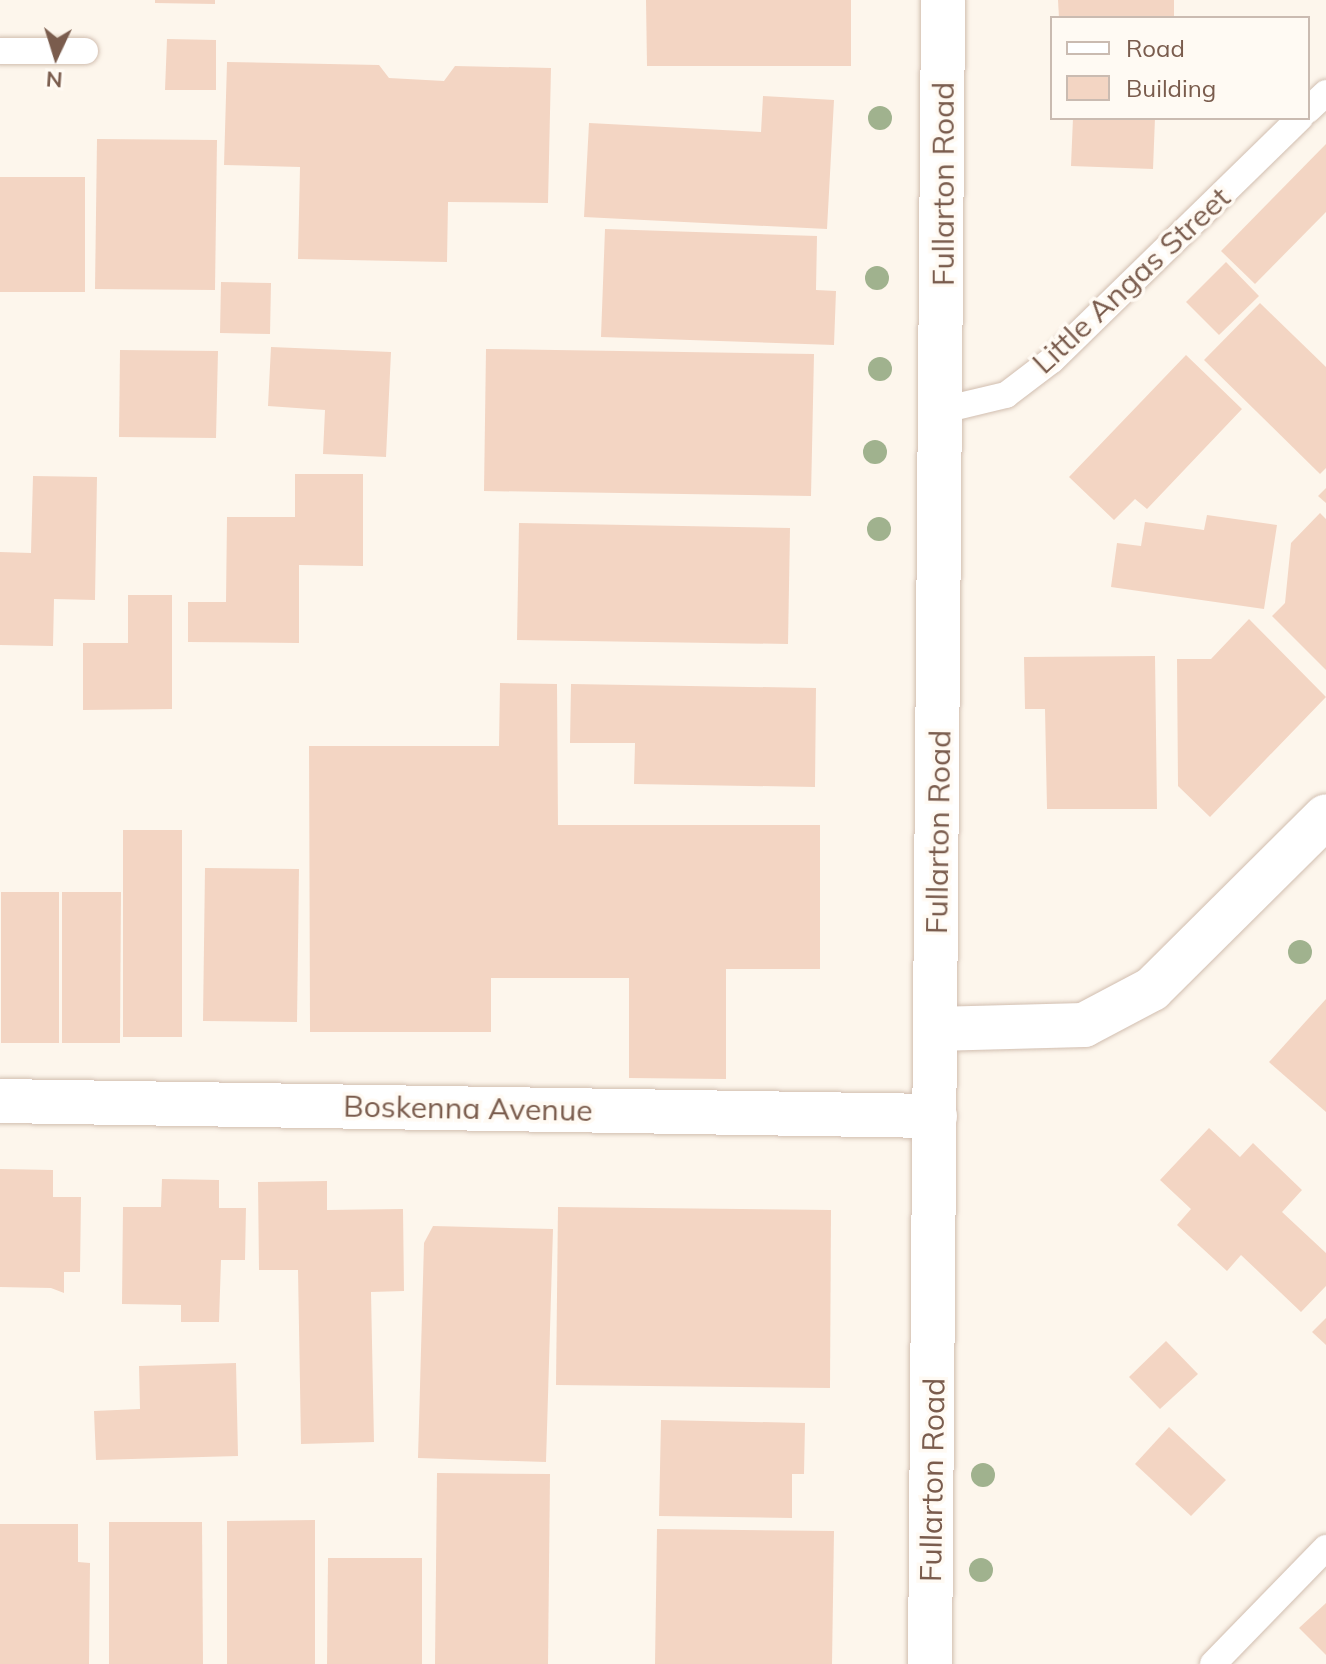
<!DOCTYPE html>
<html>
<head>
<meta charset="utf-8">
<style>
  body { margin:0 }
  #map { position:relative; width:1326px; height:1664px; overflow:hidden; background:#fdf6ec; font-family:Mulish,sans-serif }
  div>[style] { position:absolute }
  .building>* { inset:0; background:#f3d5c3 }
  .roads { filter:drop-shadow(0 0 2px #d1beb0) drop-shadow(0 0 2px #d1beb0) }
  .lane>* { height:26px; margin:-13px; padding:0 13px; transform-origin:13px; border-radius:13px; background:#fff }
  .street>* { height:44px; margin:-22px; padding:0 22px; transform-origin:22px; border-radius:22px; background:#fff }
  .secondary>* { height:44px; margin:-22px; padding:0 22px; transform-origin:22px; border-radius:22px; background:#fff }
  .trees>* { width:24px; height:24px; margin:-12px; border-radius:50%; background:#a0b28e }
  span { translate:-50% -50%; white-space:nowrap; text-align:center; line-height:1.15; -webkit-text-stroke:7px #fffaf3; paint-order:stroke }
  .street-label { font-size:30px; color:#7a5c4d }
  .legend { position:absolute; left:1050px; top:16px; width:260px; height:104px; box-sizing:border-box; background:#fffaf3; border:2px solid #cabbb1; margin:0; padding:10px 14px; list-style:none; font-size:24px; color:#7a5c4d }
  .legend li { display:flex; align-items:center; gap:16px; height:40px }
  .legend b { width:40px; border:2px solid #cabbb1 }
  .north { position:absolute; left:16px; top:16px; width:80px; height:80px; -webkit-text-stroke:6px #fffaf3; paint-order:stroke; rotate:184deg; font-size:22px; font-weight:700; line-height:32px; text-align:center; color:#7a5c4d }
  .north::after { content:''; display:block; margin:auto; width:28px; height:36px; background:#7a5c4d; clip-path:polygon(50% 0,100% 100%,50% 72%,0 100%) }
</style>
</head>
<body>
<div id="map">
  <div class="building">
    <div style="clip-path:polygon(155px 0,215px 0,215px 4px,155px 3px)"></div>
    <div style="clip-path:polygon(646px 0,851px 0,851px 66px,647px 66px)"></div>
    <div style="clip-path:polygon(1058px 0,1174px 0,1174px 18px,1059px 18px)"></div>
    <div style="clip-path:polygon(167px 39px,216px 40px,216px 90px,165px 90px)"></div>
    <div style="clip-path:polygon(227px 62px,379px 65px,389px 78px,444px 81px,455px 66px,551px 68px,548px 203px,448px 202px,447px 262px,298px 259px,300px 167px,224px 165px)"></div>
    <div style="clip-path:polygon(763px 96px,834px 100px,827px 229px,584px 217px,589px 123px,761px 132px)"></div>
    <div style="clip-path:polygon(1073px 118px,1155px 118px,1153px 169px,1071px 166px)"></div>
    <div style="clip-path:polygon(97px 139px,217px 140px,215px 290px,95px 289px)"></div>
    <div style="clip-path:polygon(1326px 144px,1326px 212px,1255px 284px,1221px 251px)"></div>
    <div style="clip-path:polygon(0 177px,85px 177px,85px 292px,0 292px)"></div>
    <div style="clip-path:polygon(605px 229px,817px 236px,816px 290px,836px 291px,834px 345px,601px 337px)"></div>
    <div style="clip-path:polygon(1226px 262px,1259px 296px,1219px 335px,1186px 302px)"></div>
    <div style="clip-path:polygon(221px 282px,271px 283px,270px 334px,220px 333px)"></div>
    <div style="clip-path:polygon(1260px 303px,1326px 367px,1326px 468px,1320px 474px,1204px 360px)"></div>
    <div style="clip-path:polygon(271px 347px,391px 352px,386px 457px,323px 454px,325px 410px,268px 406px)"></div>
    <div style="clip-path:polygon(486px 349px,814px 354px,811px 496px,484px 491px)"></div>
    <div style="clip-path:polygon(120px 350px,218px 351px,216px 438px,119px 437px)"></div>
    <div style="clip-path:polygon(1186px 355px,1242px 409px,1147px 509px,1135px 499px,1114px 520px,1069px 477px)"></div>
    <div style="clip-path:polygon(295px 474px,363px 474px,363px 566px,299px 565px,299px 643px,188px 642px,188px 602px,226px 602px,227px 517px,295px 517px)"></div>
    <div style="clip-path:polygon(33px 476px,97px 477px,95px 600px,54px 599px,53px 646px,0 645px,0 552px,31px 553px)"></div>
    <div style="clip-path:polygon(1326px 488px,1326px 503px,1318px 496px)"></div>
    <div style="clip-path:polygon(1320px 513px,1326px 519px,1326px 670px,1272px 616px,1285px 603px,1291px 543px)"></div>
    <div style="clip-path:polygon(1207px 515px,1277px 525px,1264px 609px,1111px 587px,1117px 543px,1141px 546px,1145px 522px,1204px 530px)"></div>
    <div style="clip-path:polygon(519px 523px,790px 528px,788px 644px,517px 640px)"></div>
    <div style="clip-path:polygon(128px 595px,172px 595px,172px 709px,83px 710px,83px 643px,128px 643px)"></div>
    <div style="clip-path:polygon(1249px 619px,1326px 697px,1210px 817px,1178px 786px,1177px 659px,1211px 659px)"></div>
    <div style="clip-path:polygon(1155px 656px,1157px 809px,1047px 809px,1045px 709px,1025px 709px,1024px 657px)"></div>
    <div style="clip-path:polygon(500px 683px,557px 684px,558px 825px,820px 825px,820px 969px,726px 969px,726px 1079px,629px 1078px,629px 978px,491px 978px,491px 1032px,310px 1032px,309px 746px,499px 746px)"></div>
    <div style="clip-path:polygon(571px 684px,816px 688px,815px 787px,634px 784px,635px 743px,570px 743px)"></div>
    <div style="clip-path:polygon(123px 830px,182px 830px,182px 1037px,123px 1037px)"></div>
    <div style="clip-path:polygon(205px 868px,299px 869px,297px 1022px,203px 1021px)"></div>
    <div style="clip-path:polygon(1px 892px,59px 892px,59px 1043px,1px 1043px)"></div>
    <div style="clip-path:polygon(62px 892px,121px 892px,120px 1043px,62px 1043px)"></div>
    <div style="clip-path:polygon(1326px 999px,1326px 1112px,1269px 1062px)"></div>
    <div style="clip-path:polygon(1209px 1128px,1240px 1157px,1253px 1143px,1302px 1190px,1282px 1212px,1326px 1253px,1326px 1286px,1301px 1312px,1241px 1255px,1227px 1271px,1177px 1225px,1191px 1209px,1160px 1180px)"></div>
    <div style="clip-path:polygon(0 1169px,53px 1170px,53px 1197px,81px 1197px,80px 1272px,64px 1272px,64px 1293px,51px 1288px,0 1287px)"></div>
    <div style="clip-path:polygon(162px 1179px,219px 1180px,219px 1208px,246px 1208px,245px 1260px,221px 1260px,219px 1322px,181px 1322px,181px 1305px,122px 1304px,123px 1207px,161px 1207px)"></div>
    <div style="clip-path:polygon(327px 1181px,327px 1210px,403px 1209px,404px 1291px,371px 1292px,374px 1442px,301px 1444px,298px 1270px,259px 1270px,258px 1182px)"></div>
    <div style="clip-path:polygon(558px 1207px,831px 1210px,830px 1388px,556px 1385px)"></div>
    <div style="clip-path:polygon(433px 1226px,553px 1229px,546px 1462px,418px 1458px,424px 1243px)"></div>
    <div style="clip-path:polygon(1326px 1318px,1326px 1345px,1312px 1332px)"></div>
    <div style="clip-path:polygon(1166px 1341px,1198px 1374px,1160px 1409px,1129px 1377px)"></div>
    <div style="clip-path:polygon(236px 1363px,238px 1456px,96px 1460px,94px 1411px,140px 1409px,139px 1366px)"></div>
    <div style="clip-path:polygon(661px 1420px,805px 1423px,804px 1474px,792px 1474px,792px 1518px,659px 1516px)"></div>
    <div style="clip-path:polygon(1169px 1427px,1226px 1480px,1191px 1516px,1135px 1464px)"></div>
    <div style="clip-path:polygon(437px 1473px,550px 1474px,548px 1664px,435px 1664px)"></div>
    <div style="clip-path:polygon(315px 1520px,315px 1664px,227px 1664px,227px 1521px)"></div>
    <div style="clip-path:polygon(109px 1522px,202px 1522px,203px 1664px,109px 1664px)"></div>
    <div style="clip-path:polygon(0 1524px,78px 1524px,78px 1562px,90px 1563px,89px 1664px,0 1664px)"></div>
    <div style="clip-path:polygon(657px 1529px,834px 1531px,832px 1664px,655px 1664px)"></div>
    <div style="clip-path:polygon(328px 1558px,422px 1558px,422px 1664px,327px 1664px)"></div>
    <div style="clip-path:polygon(1326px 1603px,1326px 1655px,1299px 1628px)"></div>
  </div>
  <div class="roads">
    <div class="lane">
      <div style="left:0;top:51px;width:85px"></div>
      <div style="left:1308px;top:110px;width:25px;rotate:-43deg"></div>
      <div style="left:943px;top:410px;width:65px;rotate:-13.4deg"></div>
      <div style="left:1006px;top:395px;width:58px;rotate:-37.3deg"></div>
      <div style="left:1052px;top:360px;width:347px;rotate:-44.3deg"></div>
      <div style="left:1213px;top:1664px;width:162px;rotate:-45.8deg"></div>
    </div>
    <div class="street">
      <div style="left:935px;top:1029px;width:149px;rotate:-1.5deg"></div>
      <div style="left:1084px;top:1025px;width:77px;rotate:-27.9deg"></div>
      <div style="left:1152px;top:989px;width:245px;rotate:-44.8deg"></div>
      <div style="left:0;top:1101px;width:935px;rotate:0.92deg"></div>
    </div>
    <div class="secondary">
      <div style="left:930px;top:1664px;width:1664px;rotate:-89.55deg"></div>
    </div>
  </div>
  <div class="trees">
    <div style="left:880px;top:118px"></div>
    <div style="left:877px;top:278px"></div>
    <div style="left:880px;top:369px"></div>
    <div style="left:875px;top:452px"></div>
    <div style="left:879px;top:529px"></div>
    <div style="left:1300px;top:952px"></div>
    <div style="left:983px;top:1475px"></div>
    <div style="left:981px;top:1570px"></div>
  </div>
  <div class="street-label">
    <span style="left:943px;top:184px;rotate:-90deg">Fullarton Road</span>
    <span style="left:1131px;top:280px;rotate:-43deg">Little Angas Street</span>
    <span style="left:938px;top:832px;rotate:-89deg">Fullarton Road</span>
    <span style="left:468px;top:1108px;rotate:1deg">Boskenna Avenue</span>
    <span style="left:932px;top:1480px;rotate:-89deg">Fullarton Road</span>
  </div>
  <ul class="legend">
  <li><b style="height:10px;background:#fff"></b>Road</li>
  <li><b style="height:22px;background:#f3d5c3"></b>Building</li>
  </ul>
  <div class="north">N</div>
</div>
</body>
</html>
